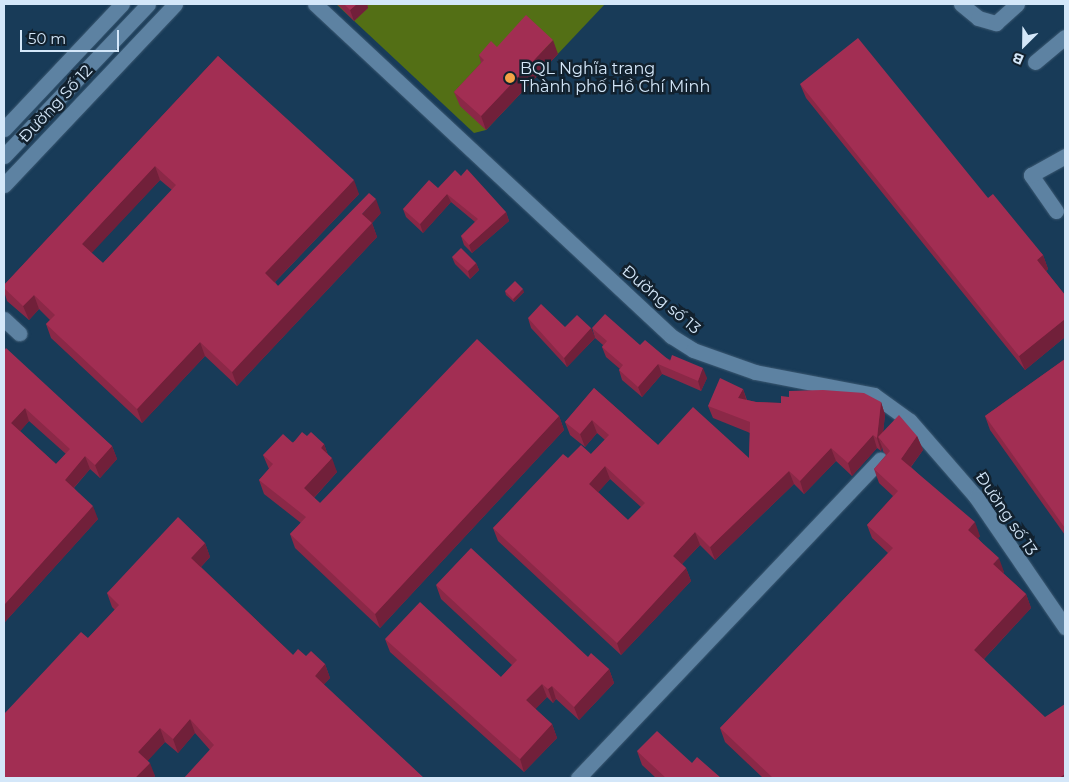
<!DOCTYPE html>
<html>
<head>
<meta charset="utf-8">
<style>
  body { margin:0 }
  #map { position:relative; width:1069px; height:782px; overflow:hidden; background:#183b58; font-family:Montserrat,sans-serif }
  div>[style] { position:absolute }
  .green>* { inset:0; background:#536f15 }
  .roads { filter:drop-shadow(0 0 1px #3b5871) drop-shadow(0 0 1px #3b5871) }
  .minor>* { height:15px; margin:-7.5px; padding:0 7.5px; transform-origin:7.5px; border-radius:7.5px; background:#5d82a2 }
  .tertiary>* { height:15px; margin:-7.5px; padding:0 7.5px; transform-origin:7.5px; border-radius:7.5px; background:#5d82a2 }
  .wall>* { inset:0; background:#8b2847 }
  .shaded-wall>* { inset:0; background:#71203a }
  .building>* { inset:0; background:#a22e53 }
  .dots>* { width:14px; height:14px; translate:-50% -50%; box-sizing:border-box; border:2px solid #12212e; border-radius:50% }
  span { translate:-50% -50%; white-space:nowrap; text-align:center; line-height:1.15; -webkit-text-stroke:5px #12212e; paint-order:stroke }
  .poi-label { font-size:16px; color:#d4e7f9 }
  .left { translate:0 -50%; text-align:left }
  .street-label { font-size:16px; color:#d4e7f9 }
  .frame { position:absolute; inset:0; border:5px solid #d4e7f9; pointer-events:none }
  .north { position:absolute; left:999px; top:20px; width:50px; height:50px; -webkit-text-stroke:4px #12212e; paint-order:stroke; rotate:203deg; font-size:14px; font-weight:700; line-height:20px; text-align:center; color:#d4e7f9 }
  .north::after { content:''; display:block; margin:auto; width:18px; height:22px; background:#d4e7f9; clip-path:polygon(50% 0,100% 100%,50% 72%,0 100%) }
  .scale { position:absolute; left:20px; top:30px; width:99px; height:22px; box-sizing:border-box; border:2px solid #d4e7f9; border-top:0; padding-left:6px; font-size:15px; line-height:18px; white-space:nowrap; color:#d4e7f9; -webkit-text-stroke:4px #12212e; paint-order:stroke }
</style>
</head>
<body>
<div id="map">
  <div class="green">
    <div style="clip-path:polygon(336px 4px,605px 4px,486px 130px,474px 133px)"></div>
  </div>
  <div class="roads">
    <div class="minor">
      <div style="left:961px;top:4px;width:22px;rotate:39deg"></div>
      <div style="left:978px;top:18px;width:19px;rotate:16deg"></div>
      <div style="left:996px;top:23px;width:28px;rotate:-42deg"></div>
      <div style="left:1035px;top:62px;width:39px;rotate:-40deg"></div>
      <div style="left:4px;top:129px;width:172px;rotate:-46.7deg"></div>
      <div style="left:4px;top:156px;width:209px;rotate:-46.5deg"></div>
      <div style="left:4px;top:185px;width:249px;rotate:-46.6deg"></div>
      <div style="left:1056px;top:211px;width:44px;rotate:-124.8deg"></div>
      <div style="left:1031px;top:175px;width:39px;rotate:-29deg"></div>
      <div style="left:4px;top:319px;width:21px;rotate:43deg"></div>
      <div style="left:578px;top:778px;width:439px;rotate:-46.5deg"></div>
    </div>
    <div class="tertiary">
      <div style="left:315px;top:4px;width:487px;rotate:43deg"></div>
      <div style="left:671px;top:336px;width:26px;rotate:32deg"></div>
      <div style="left:693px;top:350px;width:66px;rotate:19.5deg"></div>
      <div style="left:755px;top:372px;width:121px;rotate:10.9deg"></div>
      <div style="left:874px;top:395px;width:44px;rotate:35.8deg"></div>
      <div style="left:910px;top:421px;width:101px;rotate:49deg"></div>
      <div style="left:976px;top:497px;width:158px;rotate:55.6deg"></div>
    </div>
  </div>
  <div class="wall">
    <div style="clip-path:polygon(337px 4px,367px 4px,368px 8px,354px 21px)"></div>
    <div style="clip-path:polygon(497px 47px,558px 54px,486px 130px,460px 106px,454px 92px,481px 63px,479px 55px)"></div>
    <div style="clip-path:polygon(evenodd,218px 56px,359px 194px,275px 282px,278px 286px,381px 213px,372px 223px,377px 237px,237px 386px,205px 356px,142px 423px,51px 338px,46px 324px,50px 320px,39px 309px,29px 320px,7px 301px,4px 291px,4px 285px,218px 56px,160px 180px,172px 190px,103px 263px,91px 253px,160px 180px)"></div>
    <div style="clip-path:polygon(800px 84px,988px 198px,1043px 255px,1048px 269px,1046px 271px,1065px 295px,1065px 337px,1025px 370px,806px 98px)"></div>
    <div style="clip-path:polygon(438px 188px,506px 212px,509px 221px,472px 253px,464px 245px,461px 236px,475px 222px,451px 202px,423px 233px,406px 217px,403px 209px)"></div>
    <div style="clip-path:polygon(452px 257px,476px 263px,479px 270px,470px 279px,455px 264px)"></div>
    <div style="clip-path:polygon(505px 291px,524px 292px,514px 302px,506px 295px)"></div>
    <div style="clip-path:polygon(528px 318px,565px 327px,591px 328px,595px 338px,567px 367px,531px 328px)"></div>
    <div style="clip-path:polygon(592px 328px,640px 345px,707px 378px,701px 391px,662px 374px,642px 397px,622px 380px,619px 370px,620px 369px,606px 357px,602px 347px,603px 345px,595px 338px)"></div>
    <div style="clip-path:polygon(evenodd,4px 351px,112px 446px,117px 459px,100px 478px,90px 469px,74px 488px,98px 519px,4px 623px,4px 351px,29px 421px,66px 454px,56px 464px,20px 431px,29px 421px)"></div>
    <div style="clip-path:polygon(1065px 359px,1065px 535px,990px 430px,985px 416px)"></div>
    <div style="clip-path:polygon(evenodd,594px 388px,658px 445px,749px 458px,750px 433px,713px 418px,708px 406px,743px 389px,747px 400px,756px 402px,781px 403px,881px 402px,885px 415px,883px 432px,917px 436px,923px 450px,911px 467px,980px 536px,978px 538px,1004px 572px,1003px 573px,1026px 594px,1031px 608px,984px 659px,1065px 778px,763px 778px,725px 742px,720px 728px,888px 553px,872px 538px,867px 525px,893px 496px,879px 483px,874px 469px,886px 455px,883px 451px,882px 447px,881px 451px,877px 448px,852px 476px,836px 461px,804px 494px,794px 484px,715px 560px,700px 545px,682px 564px,686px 568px,691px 581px,621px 655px,498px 541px,493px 528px,568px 458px,591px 454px,605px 440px,597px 433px,585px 447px,570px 435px,565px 422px,594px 388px,610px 479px,641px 507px,628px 520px,598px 492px,610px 479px)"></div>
    <div style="clip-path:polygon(559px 416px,564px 430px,380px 628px,295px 548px,290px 534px,301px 523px,264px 494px,259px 480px,269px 469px,263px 455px,307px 436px,324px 444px,328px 455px,337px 472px,314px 498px,320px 503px)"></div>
    <div style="clip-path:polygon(205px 543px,210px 557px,201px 567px,293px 655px,306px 656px,325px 664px,330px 678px,324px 684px,210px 750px,195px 733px,178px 753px,165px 742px,147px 761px,155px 776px,153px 778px,4px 778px,88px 638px,115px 610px,112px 607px,107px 593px)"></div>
    <div style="clip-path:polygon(436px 585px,588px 657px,609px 669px,614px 683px,579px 720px,556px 699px,553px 703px,547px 697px,535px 709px,552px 724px,557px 738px,524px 772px,390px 652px,385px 639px,501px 677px,512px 665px,441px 599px)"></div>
    <div style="clip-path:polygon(637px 751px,692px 763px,721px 778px,656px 778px,642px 765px)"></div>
  </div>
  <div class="shaded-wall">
    <div style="clip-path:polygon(357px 4px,367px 4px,368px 8px,354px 21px,350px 10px)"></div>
    <div style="clip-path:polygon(553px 40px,558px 54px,486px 130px,481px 116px)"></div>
    <div style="clip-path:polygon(155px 166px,160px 180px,87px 258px,82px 244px)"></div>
    <div style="clip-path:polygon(354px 180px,359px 194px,270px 287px,265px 273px)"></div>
    <div style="clip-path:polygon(447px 194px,451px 202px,423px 233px,420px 224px)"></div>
    <div style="clip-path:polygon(376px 199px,381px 213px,372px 223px,377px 237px,237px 386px,232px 372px,362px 214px)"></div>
    <div style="clip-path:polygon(506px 212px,509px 221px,472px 253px,469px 245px)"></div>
    <div style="clip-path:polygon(1043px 255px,1048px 269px,1042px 274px,1037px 260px)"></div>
    <div style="clip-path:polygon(476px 263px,479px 270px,470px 279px,468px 271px)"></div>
    <div style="clip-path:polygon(523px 289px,524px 292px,514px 302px,513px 299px)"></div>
    <div style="clip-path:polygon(34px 295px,39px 309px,29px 320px,23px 306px)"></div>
    <div style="clip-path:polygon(1065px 319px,1065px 337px,1025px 370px,1019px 356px)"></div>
    <div style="clip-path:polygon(591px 328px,595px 338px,567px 367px,564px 358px)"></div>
    <div style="clip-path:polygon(200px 342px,205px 356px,142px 423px,137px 409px)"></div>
    <div style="clip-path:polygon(658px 364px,662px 374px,642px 397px,638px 387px)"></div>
    <div style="clip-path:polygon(703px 368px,707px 378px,701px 391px,698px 381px)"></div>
    <div style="clip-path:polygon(743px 389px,747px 402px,738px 398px)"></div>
    <div style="clip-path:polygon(881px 402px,885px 415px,882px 442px,878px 437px,882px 447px,881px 451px,877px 438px)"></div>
    <div style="clip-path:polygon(25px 408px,29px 421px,16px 436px,11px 423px)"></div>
    <div style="clip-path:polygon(559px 416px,564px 430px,380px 628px,375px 614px)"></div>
    <div style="clip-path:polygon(592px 420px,597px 433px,585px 447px,580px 434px)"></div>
    <div style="clip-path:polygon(873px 435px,877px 448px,852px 476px,848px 463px)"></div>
    <div style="clip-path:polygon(917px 436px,923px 450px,906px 473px,901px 459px)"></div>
    <div style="clip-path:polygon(324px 444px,329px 458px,321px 448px)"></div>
    <div style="clip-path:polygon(112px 446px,117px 459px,100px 478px,95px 465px)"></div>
    <div style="clip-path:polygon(831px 448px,836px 461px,804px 494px,800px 481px)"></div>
    <div style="clip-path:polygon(85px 456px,90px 469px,69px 493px,65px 480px)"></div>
    <div style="clip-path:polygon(332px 458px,337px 472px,309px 503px,304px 488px)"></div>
    <div style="clip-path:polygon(605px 466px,610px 479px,594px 497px,589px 484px)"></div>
    <div style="clip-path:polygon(789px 471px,794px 484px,715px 560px,710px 547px)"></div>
    <div style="clip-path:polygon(93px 506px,98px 519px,4px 623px,4px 605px)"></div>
    <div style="clip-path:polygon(975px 522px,980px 536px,973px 544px,968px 530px)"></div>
    <div style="clip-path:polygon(695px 532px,700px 545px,677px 569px,673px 556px)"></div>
    <div style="clip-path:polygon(205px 543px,210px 557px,196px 572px,191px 558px)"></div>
    <div style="clip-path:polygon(999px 558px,1004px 572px,998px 578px,993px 564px)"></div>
    <div style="clip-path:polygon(686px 568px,691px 581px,621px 655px,617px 643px)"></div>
    <div style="clip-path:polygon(1026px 594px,1031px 608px,979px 664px,974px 650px)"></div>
    <div style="clip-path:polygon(325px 664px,330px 678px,320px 689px,315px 676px)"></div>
    <div style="clip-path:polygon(609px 669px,614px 683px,579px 720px,574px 707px)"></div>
    <div style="clip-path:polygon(542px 684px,547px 697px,531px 714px,526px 700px)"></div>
    <div style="clip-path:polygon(552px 686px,556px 699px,553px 703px,548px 689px)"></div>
    <div style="clip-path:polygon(190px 719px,195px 733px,178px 753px,173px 739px)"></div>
    <div style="clip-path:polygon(552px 724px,557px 738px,524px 772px,520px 759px)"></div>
    <div style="clip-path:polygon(160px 728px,165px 742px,143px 766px,138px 752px)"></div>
    <div style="clip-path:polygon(150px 763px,155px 776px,153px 778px,135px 778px)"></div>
    <div style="clip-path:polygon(1065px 774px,1065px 778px,1059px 778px)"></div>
  </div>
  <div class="building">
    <div style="clip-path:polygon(344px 4px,357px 4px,350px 10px)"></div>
    <div style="clip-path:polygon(526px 15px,553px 40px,481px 116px,454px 92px,484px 60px,479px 55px,491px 41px,497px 47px)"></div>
    <div style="clip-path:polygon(858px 38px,988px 198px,993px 194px,1043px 255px,1037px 260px,1065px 295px,1065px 319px,1019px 356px,800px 84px)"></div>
    <div style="clip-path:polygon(evenodd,218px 56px,354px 180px,265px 273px,278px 286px,369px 193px,376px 199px,362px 214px,372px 223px,232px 372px,200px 342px,137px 409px,46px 324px,55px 315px,34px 295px,23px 306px,4px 288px,4px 285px,218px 56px,155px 166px,176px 185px,103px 263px,82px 244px,155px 166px)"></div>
    <div style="clip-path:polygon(467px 169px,506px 212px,469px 245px,461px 236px,478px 219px,447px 194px,420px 224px,403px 209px,429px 180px,438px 188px,455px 170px,461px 176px)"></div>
    <div style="clip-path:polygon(461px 248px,476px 263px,468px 271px,452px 257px)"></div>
    <div style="clip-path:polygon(515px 281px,523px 289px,513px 299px,505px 291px)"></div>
    <div style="clip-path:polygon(541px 304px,565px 327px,577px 315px,591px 328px,564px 358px,528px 318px)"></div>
    <div style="clip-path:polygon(605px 314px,640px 345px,645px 340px,670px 361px,672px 355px,703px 368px,698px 381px,658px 364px,638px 387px,619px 370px,623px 365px,602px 347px,607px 341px,592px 328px)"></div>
    <div style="clip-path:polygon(477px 339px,559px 416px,375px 614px,290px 534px,306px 517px,259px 480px,273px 464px,263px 455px,283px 434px,293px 443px,302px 432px,307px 436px,311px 432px,324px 444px,321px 448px,332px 458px,304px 488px,320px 503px)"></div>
    <div style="clip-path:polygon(evenodd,6px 348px,112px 446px,95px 465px,85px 456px,65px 480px,93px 506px,4px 605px,4px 351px,6px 348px,25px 408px,70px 449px,56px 464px,11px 423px,25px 408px)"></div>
    <div style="clip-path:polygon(1065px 359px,1065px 528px,985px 416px)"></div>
    <div style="clip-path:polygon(evenodd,720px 378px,743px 389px,738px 398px,756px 402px,781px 403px,781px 396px,789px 397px,789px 391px,823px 390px,864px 393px,881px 402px,877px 438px,873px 435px,848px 463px,831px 448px,800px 481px,789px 471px,710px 547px,695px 532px,673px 556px,686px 568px,617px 643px,493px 528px,563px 454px,568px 458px,581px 445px,591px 454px,609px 435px,592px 420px,580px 434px,565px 422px,594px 388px,658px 445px,693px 407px,749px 458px,750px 422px,708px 406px,720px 378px,605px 466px,645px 503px,628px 520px,589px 484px,605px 466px)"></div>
    <div style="clip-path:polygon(899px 415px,917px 436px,901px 459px,975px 522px,968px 530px,999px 558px,993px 564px,1026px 594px,974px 650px,1045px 717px,1065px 704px,1065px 774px,1059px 778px,773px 778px,720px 728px,893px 548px,867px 525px,898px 491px,874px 469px,890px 451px,878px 437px)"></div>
    <div style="clip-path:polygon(178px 517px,205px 543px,191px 558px,293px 655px,298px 649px,306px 656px,311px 651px,325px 664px,315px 676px,424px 778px,184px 778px,214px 745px,190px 719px,173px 739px,160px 728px,138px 752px,150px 763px,135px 778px,4px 778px,4px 714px,81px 632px,88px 638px,119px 605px,107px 593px)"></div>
    <div style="clip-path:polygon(471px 548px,588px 657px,591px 653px,609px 669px,574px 707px,552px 686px,548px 689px,542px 684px,526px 700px,552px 724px,520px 759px,385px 639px,420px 602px,501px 677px,517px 660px,436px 585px)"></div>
    <div style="clip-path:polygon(657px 731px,692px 763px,697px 757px,721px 778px,666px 778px,637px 751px)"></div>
  </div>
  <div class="dots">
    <div style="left:510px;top:78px;background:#f5a346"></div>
  </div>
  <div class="poi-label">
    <span class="left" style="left:520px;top:78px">BQL Nghĩa trang<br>Thành phố Hồ Chí Minh</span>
  </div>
  <div class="street-label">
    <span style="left:56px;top:104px;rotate:-47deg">Đường Số 12</span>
    <span style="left:661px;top:300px;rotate:40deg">Đường số 13</span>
    <span style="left:1006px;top:514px;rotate:56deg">Đường số 13</span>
  </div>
  <div class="frame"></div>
  <div class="north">B</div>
  <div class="scale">50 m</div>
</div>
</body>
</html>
